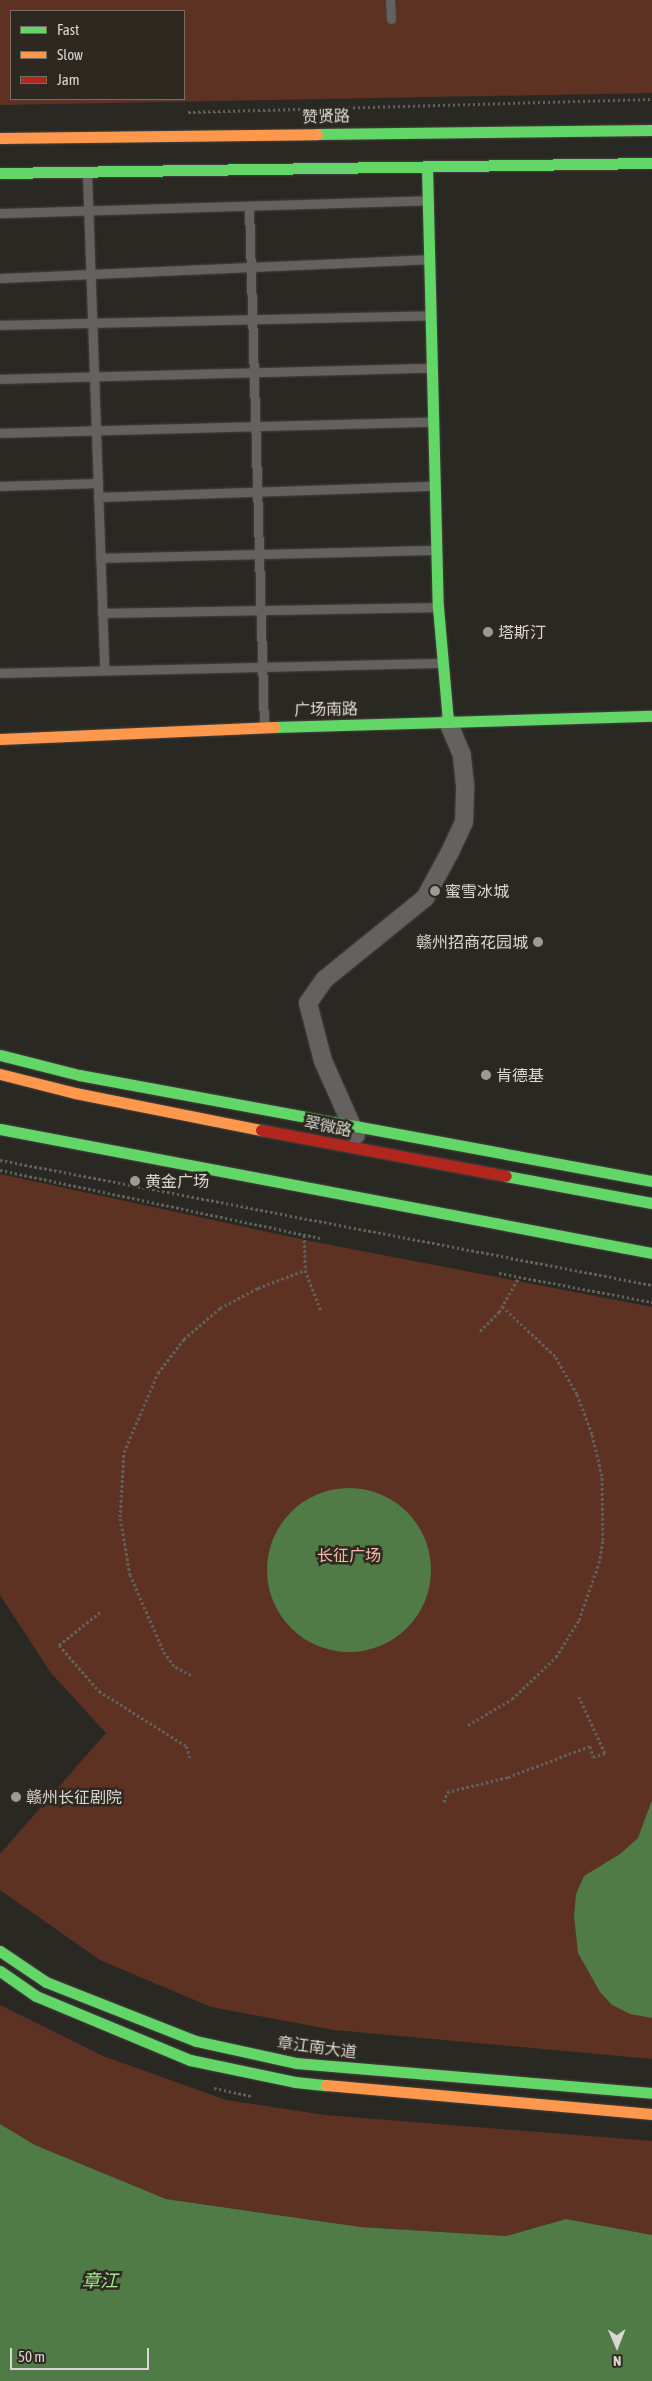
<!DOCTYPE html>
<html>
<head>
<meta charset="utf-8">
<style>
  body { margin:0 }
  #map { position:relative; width:652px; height:2381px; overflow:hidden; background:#2a2823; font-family:"Asap Condensed","Noto Sans SC",sans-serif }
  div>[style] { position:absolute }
  .green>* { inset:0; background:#5d3223 }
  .water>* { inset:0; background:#507a46 }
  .round { border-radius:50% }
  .path>* { height:3px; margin-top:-1.5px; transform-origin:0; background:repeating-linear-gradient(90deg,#62605d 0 2.5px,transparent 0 5px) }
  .roads { filter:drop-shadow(0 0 1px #464440) drop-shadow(0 0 1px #464440) }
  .lane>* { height:9px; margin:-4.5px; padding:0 4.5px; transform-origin:4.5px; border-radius:4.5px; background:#63625e }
  .street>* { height:18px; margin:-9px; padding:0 9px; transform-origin:9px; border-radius:9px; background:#63625e }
  .fast>* { height:11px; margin:-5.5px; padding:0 5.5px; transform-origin:5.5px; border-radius:5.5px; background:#63d668 }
  .slow>* { height:11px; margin:-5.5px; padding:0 5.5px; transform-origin:5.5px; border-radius:5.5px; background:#ff974d }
  .jam>* { height:11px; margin:-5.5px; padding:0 5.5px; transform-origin:5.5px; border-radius:5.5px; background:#b3261e }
  .dots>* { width:14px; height:14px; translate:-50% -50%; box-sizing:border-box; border:2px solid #2d2920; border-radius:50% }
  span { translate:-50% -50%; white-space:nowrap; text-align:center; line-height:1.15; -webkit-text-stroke:5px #2d2920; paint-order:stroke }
  .street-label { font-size:16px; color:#d9d7d1 }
  .poi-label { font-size:16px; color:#d9d7d1 }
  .left { translate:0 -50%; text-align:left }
  .right { translate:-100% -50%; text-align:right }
  .park-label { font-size:16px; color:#f6b9a5 }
  .water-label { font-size:18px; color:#a6e796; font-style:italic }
  .legend { position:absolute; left:10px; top:10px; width:175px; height:90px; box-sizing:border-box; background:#2d2920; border:1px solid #726f67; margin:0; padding:6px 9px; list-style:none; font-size:15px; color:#d9d7d1 }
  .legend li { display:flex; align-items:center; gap:10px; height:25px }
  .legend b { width:25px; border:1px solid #726f67 }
  .north { position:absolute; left:592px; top:2321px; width:50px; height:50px; -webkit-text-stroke:4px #2d2920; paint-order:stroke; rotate:179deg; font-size:14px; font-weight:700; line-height:20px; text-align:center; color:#d9d7d1 }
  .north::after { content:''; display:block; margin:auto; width:18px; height:22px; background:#d9d7d1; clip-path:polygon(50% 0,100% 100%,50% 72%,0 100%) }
  .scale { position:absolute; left:10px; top:2348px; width:139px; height:22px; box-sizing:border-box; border:2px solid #d9d7d1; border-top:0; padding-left:6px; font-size:15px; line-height:18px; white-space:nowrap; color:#d9d7d1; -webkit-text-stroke:4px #2d2920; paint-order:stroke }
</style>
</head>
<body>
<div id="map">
  <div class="green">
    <div style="clip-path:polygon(evenodd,0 0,652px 0,652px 93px,0 105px,0 0,11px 11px,184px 11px,184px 99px,11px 99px,11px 11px)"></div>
    <div style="clip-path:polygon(0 1174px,310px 1241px,652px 1307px,652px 2059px,334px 2030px,211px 2007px,100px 1960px,0 1890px,0 1854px,106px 1733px,51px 1673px,0 1595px)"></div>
    <div style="clip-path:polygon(0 2005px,103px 2056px,226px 2100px,325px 2115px,652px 2141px,652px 2235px,566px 2219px,506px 2236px,361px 2227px,166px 2199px,35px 2145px,0 2124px)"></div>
  </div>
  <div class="water">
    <div class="round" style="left:267px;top:1488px;width:164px;height:164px"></div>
    <div style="clip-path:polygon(652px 1800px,652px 2018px,630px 2014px,612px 2005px,600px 1992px,578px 1953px,574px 1916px,576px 1894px,584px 1876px,620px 1854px,638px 1838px)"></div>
    <div style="clip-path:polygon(0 2124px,35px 2145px,166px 2199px,361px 2227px,506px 2236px,566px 2219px,652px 2235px,652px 2381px,0 2381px)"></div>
  </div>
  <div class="path">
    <div style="left:188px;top:112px;width:464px;rotate:-1.6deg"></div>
    <div style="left:0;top:1160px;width:664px;rotate:10.85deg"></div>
    <div style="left:0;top:1170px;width:327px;rotate:12deg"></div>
    <div style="left:304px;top:1235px;width:35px;rotate:88deg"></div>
    <div style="left:305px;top:1270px;width:44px;rotate:68.7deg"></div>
    <div style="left:499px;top:1273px;width:156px;rotate:10.7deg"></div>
    <div style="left:480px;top:1331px;width:27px;rotate:-45deg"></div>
    <div style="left:499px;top:1312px;width:40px;rotate:-60.3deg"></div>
    <div style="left:100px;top:1612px;width:53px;rotate:141.2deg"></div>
    <div style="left:59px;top:1645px;width:61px;rotate:49deg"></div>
    <div style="left:99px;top:1691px;width:103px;rotate:32.3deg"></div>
    <div style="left:186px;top:1746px;width:12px;rotate:70deg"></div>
    <div style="left:191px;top:1675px;width:19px;rotate:-152deg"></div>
    <div style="left:174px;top:1666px;width:19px;rotate:-125deg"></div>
    <div style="left:163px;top:1650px;width:82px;rotate:-113.7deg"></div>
    <div style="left:130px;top:1575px;width:59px;rotate:-99.8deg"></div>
    <div style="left:120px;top:1517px;width:65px;rotate:-86.5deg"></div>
    <div style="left:124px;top:1452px;width:86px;rotate:-66.7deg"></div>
    <div style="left:158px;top:1373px;width:43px;rotate:-52.6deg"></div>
    <div style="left:184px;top:1339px;width:48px;rotate:-40.7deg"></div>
    <div style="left:220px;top:1308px;width:43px;rotate:-27.8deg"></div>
    <div style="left:258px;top:1288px;width:50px;rotate:-21deg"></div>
    <div style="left:468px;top:1725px;width:51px;rotate:-30.6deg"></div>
    <div style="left:512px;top:1699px;width:61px;rotate:-43.7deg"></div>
    <div style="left:556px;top:1657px;width:44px;rotate:-58.1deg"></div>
    <div style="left:579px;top:1620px;width:60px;rotate:-70.7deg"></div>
    <div style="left:599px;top:1563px;width:23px;rotate:-80deg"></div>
    <div style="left:603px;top:1540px;width:64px;rotate:-90.9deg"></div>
    <div style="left:602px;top:1476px;width:43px;rotate:-103.4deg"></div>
    <div style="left:592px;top:1434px;width:43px;rotate:-110.6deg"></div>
    <div style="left:577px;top:1394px;width:44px;rotate:-120.1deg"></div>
    <div style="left:555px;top:1356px;width:71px;rotate:-136.7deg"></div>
    <div style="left:444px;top:1802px;width:10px;rotate:-73deg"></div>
    <div style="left:447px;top:1792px;width:63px;rotate:-13.8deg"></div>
    <div style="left:508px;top:1777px;width:88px;rotate:-20.7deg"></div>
    <div style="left:590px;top:1746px;width:11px;rotate:75deg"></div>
    <div style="left:593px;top:1757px;width:13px;rotate:-18deg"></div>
    <div style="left:605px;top:1753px;width:62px;rotate:-114.9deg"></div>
    <div style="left:214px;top:2088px;width:38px;rotate:12deg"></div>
  </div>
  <div class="roads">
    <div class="lane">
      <div style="left:390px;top:0;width:19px;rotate:87deg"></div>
      <div style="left:87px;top:173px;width:497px;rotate:88deg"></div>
      <div style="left:249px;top:206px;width:521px;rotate:88.35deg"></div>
      <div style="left:0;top:213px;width:426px;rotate:-1.7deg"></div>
      <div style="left:0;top:278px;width:429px;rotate:-2.5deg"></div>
      <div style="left:0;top:325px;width:430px;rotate:-1.3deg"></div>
      <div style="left:0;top:379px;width:430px;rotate:-1.5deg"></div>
      <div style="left:0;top:433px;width:432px;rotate:-1.5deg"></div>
      <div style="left:0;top:486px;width:98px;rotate:-1.8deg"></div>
      <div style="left:98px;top:497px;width:336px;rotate:-1.9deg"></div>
      <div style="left:100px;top:558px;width:335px;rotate:-1.4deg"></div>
      <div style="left:102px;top:613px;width:336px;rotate:-1deg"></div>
      <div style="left:0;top:673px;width:442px;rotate:-1.3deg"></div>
    </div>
    <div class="street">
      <div style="left:356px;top:1135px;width:81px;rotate:-114deg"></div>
      <div style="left:323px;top:1061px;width:60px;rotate:-104.5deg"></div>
      <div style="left:308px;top:1003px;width:29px;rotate:-55deg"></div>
      <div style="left:325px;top:979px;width:129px;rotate:-39deg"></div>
      <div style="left:425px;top:898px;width:52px;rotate:-61.5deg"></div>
      <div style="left:450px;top:852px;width:33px;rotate:-65deg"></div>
      <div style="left:464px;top:822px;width:37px;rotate:-88deg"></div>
      <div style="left:465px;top:785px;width:30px;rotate:-96deg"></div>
      <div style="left:462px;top:755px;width:36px;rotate:-113deg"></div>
    </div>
    <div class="fast">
      <div style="left:317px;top:134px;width:335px;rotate:-0.7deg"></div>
      <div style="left:427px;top:167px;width:440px;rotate:88.6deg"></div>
      <div style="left:438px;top:607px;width:115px;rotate:85deg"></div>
      <div style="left:0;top:173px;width:652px;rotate:-0.88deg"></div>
      <div style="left:275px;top:727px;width:377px;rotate:-1.7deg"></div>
      <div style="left:0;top:1055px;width:81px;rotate:14.2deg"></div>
      <div style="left:79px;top:1075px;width:583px;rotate:10.48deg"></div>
      <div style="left:0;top:1129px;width:664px;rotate:10.77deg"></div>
      <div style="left:506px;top:1176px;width:148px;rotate:10.5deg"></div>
      <div style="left:0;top:1951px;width:55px;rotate:34deg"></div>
      <div style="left:46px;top:1982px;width:161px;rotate:21.5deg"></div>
      <div style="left:196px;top:2041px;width:102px;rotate:12.4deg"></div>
      <div style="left:296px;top:2063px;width:357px;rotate:4.8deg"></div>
      <div style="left:0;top:1971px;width:44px;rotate:34.8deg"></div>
      <div style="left:36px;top:1996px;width:167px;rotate:22.6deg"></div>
      <div style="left:190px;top:2060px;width:107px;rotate:11.8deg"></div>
      <div style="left:295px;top:2082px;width:31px;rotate:6deg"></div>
    </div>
    <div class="slow">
      <div style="left:0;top:138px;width:317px;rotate:-0.7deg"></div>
      <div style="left:0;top:739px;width:275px;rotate:-2.5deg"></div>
      <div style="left:0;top:1074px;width:77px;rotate:14.2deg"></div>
      <div style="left:75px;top:1093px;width:190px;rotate:11.3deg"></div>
      <div style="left:326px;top:2085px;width:327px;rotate:5.1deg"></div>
    </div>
    <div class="jam">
      <div style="left:261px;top:1130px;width:249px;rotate:10.6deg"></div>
    </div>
  </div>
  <div class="dots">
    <div style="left:488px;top:632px;background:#9c9a94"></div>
    <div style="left:435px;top:891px;background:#9c9a94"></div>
    <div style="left:538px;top:942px;background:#9c9a94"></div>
    <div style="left:486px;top:1075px;background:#9c9a94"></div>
    <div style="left:135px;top:1181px;background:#9c9a94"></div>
    <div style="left:16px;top:1797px;background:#9c9a94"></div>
  </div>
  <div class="street-label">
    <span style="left:326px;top:116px;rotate:-1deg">赞贤路</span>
    <span style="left:326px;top:709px;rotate:-1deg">广场南路</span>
    <span style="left:328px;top:1126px;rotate:11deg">翠微路</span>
    <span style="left:317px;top:2047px;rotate:7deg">章江南大道</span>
  </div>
  <div class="poi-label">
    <span class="left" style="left:498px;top:632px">塔斯汀</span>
    <span class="left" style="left:445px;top:891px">蜜雪冰城</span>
    <span class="right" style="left:528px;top:942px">赣州招商花园城</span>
    <span class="left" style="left:496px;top:1075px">肯德基</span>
    <span class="left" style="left:145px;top:1181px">黄金广场</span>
    <span class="left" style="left:26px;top:1797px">赣州长征剧院</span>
  </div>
  <div class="park-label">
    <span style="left:349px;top:1555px">长征广场</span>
  </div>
  <div class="water-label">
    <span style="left:100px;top:2281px">章江</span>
  </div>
  <ul class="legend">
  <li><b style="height:6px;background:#63d668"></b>Fast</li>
  <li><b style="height:6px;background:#ff974d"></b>Slow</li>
  <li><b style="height:6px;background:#b3261e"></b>Jam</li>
  </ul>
  <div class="north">N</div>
  <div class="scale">50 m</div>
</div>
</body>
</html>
